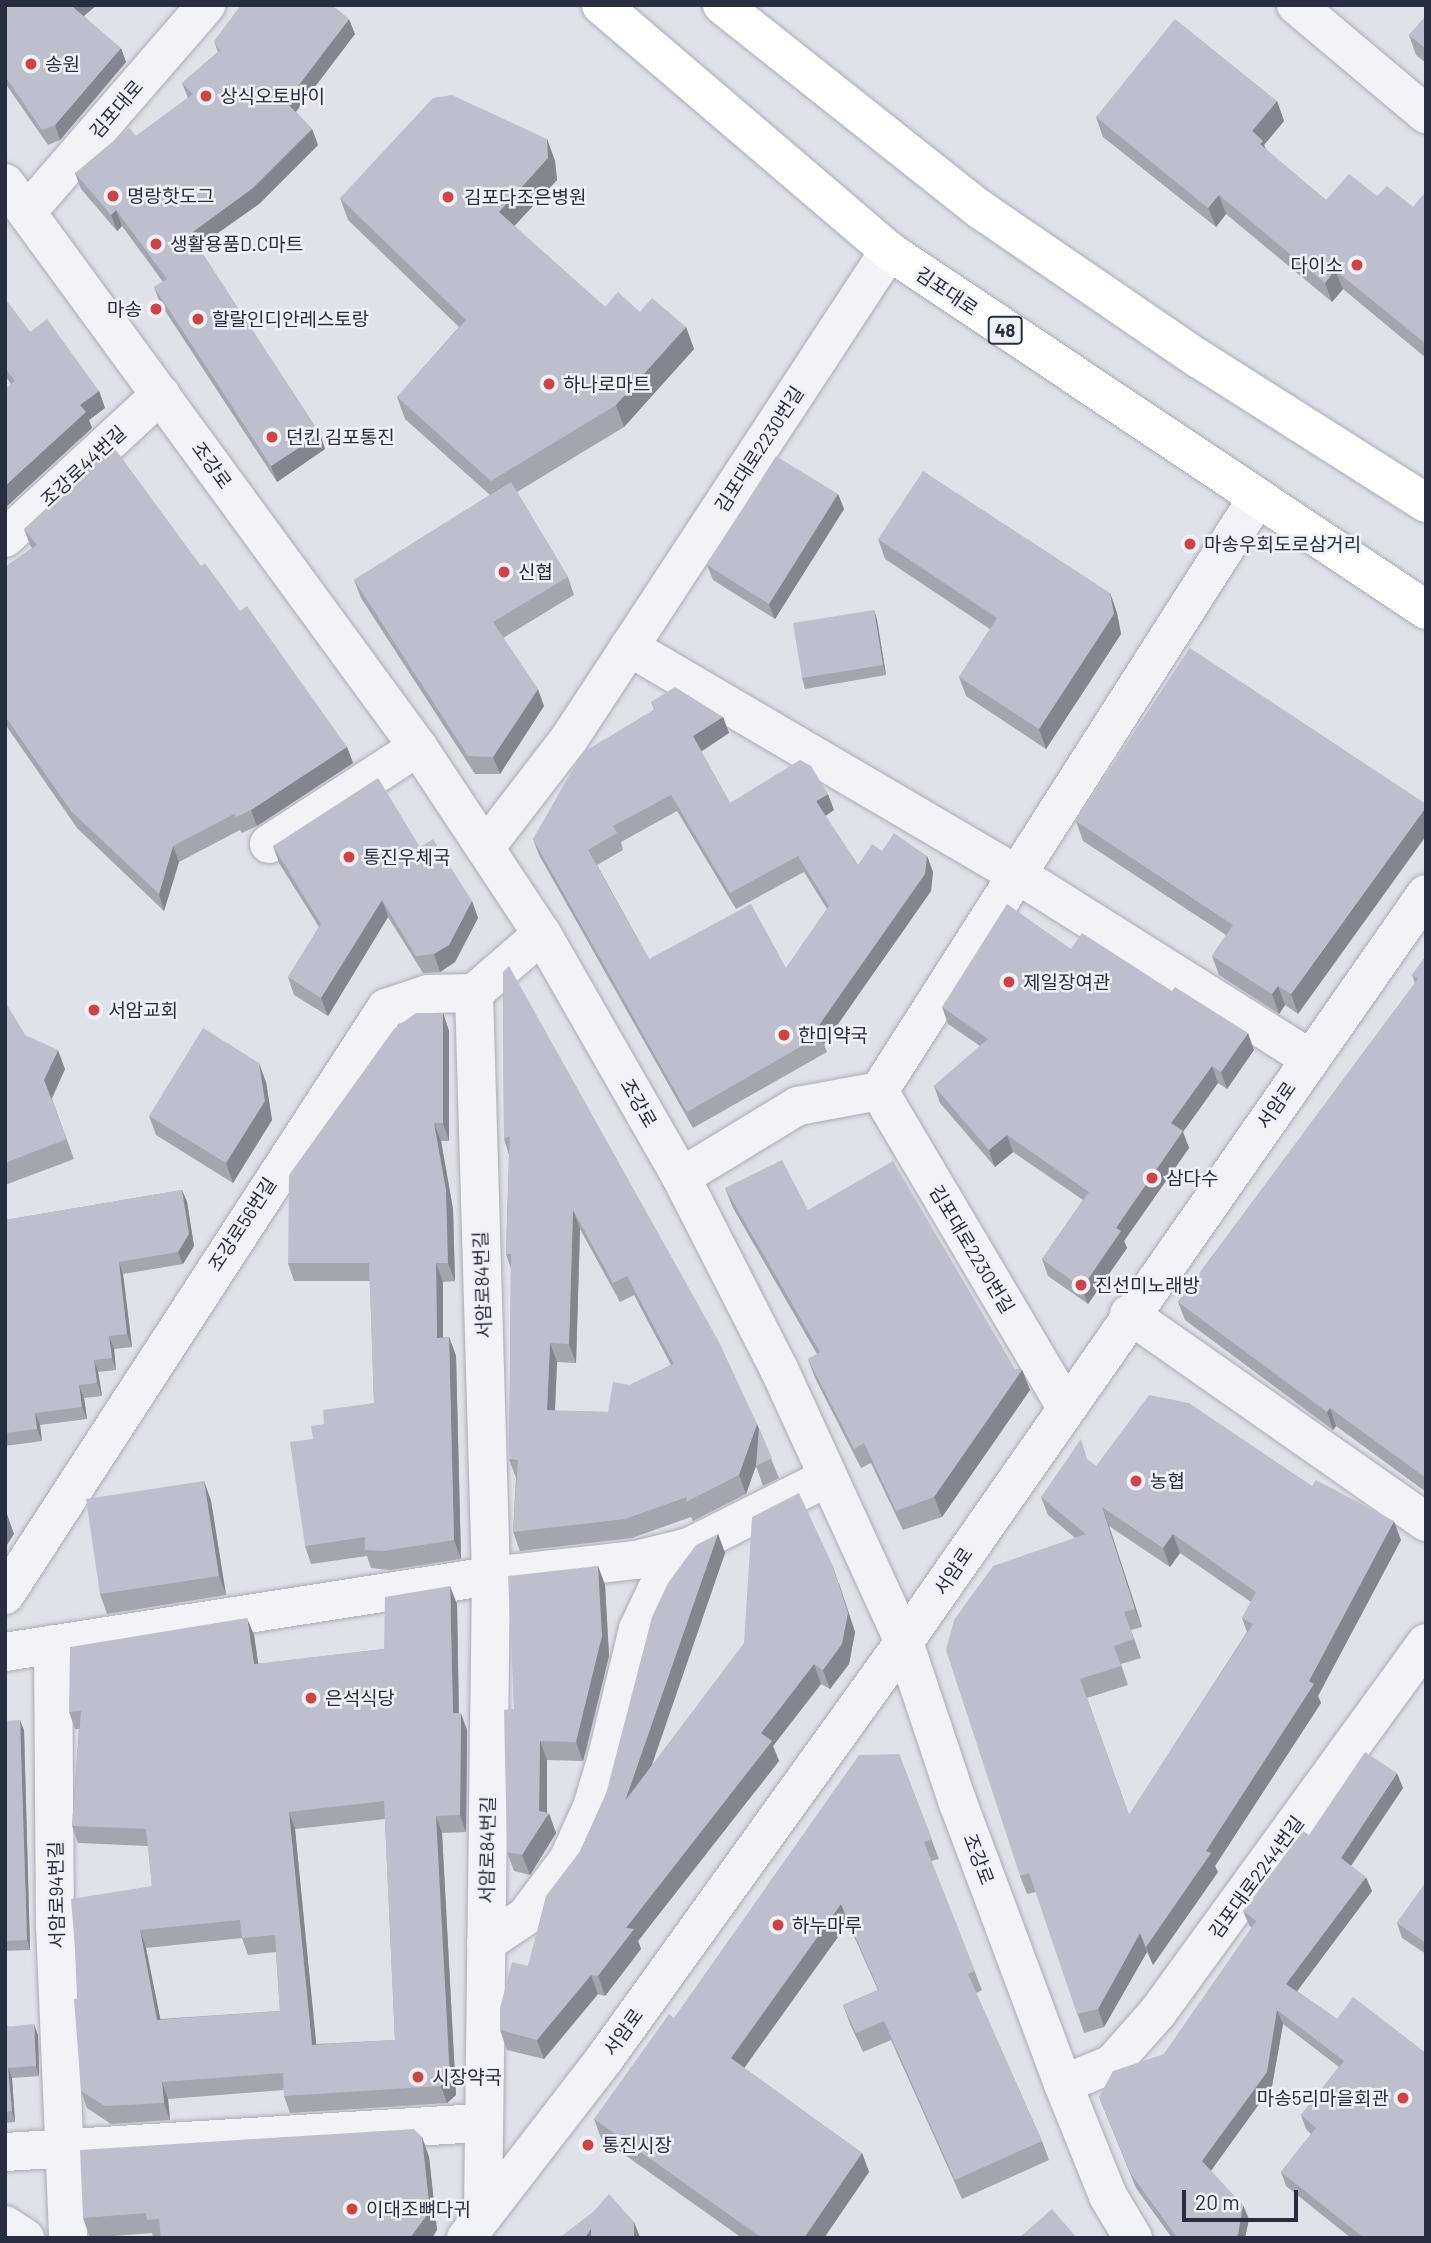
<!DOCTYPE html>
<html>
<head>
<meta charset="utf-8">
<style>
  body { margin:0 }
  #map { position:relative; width:1431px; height:2243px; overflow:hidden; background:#e0e2e9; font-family:Barlow,"Noto Sans KR",sans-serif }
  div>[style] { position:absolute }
  .roads { filter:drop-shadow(0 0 2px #a9acb6) drop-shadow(0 0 2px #a9acb6) }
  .minor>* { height:38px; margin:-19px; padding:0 19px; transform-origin:19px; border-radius:19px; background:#f2f3f7 }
  .major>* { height:38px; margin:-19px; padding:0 19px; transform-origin:19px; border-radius:19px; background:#fff }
  .wall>* { inset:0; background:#a3a5af }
  .shaded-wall>* { inset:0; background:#84868f }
  .building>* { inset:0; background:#bdc0cc }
  .dots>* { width:19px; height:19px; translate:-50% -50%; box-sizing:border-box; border:4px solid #eff1f6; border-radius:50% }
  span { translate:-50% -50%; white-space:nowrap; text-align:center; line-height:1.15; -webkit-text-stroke:5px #eff1f6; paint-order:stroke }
  .shield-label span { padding:2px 5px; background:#eff1f6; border:2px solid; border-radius:5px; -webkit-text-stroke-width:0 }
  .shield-label { font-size:18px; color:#282d40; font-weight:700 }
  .poi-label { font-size:19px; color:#282d40 }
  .left { translate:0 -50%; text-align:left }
  .right { translate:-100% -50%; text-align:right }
  .street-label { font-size:19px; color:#282d40 }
  .frame { position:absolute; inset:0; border:7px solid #282d40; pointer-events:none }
  .scale { position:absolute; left:1182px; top:2190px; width:116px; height:32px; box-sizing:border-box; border:4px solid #282d40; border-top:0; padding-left:9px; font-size:21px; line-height:24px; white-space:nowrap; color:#282d40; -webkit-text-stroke:5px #eff1f6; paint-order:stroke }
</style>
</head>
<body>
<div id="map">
  <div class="roads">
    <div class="minor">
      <div style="left:1296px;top:5px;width:170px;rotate:40deg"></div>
      <div style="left:5px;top:183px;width:699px;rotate:53.79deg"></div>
      <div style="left:418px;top:747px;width:224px;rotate:56.5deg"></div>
      <div style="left:542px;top:934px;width:280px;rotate:60.2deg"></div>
      <div style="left:681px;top:1177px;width:216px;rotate:63deg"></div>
      <div style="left:779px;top:1369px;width:300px;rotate:65.4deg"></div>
      <div style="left:904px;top:1642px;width:170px;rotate:71.5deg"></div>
      <div style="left:958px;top:1803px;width:300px;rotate:69.5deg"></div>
      <div style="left:1063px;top:2084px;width:121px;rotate:68.1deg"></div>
      <div style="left:1108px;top:2196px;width:49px;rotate:59.2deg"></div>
      <div style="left:27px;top:212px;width:274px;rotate:-49.1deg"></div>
      <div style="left:5px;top:538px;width:212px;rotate:-42.7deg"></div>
      <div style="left:629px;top:647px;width:453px;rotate:30.4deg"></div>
      <div style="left:1020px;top:876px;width:342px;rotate:32.2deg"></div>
      <div style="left:269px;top:844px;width:178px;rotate:-33.1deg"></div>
      <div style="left:485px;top:848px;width:138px;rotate:-52.4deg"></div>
      <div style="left:569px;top:739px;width:584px;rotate:-56.75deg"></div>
      <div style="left:474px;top:993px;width:583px;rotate:88.33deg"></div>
      <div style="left:491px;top:1576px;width:640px;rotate:90.72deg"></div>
      <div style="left:879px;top:1091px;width:366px;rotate:59.4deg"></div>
      <div style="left:681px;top:1177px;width:137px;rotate:-31.3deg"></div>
      <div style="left:798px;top:1106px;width:82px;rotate:-10.5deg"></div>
      <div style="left:879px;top:1091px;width:701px;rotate:-57.47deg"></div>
      <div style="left:1129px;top:1314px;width:363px;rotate:35deg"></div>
      <div style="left:5px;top:1595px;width:700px;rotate:-57.01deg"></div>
      <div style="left:386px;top:1008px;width:44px;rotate:-18.4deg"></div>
      <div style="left:428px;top:994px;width:46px;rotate:-1.2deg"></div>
      <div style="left:474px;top:993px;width:90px;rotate:-40.9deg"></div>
      <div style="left:53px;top:1644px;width:280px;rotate:89.6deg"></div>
      <div style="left:55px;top:1924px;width:314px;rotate:87.6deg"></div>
      <div style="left:5px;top:1652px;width:492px;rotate:-8.9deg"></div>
      <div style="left:491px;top:1576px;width:146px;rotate:-6.3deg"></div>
      <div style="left:636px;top:1560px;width:55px;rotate:-13.8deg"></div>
      <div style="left:689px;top:1547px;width:154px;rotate:-26.6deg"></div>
      <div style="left:486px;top:1943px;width:48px;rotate:-34deg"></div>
      <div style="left:526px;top:1916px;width:70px;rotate:-53.1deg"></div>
      <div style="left:568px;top:1860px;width:58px;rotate:-65.6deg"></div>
      <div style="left:592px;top:1807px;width:52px;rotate:-73.3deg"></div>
      <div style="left:607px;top:1757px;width:132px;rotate:-76.4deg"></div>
      <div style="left:638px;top:1629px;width:42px;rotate:-64.7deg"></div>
      <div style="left:656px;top:1591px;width:55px;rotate:-53.1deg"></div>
      <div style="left:1063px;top:2084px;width:53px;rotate:-22.2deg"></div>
      <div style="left:1112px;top:2064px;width:69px;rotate:-48.5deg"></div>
      <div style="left:1158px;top:2012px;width:456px;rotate:-54deg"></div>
      <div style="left:5px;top:2152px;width:479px;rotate:-3.5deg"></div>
      <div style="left:5px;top:2225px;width:24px;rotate:33deg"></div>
      <div style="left:466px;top:2238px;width:227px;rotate:-52.3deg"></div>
      <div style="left:605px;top:2058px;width:512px;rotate:-54.29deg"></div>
      <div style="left:904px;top:1642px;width:912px;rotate:-55.09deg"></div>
    </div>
    <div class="major">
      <div style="left:601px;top:5px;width:379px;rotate:40.5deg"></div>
      <div style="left:889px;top:251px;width:646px;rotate:33.76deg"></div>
      <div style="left:722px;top:5px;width:330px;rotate:38.4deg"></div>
      <div style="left:981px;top:210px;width:264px;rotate:34.4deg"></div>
      <div style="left:1199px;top:359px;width:269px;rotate:32.4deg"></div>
    </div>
  </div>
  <div class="wall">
    <div style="clip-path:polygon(5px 5px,84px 16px,126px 62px,60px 140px,48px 145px,5px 83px)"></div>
    <div style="clip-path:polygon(1426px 16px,1426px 63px,1416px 55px,1409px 35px)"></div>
    <div style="clip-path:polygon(355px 34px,296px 112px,312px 129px,318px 145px,259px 204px,198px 247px,320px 434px,325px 449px,277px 482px,160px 303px,154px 287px,163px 282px,122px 226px,117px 231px,81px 189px,75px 173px,136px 136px,188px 98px,182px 83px,218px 52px,214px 41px)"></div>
    <div style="clip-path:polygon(1277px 101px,1284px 121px,1264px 145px,1266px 150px,1326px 200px,1377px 196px,1413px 207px,1426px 192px,1426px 358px,1343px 289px,1332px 302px,1226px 214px,1216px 227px,1103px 137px,1096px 117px)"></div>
    <div style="clip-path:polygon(547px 139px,555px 161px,557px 180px,514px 226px,605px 307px,640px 312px,686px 327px,694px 349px,624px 427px,517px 492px,568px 577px,574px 595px,503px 638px,544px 706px,500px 774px,475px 774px,361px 598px,354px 580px,490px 495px,405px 419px,397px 397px,459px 327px,348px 220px,340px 198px)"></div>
    <div style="clip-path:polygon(5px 299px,30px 332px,99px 391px,105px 408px,89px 420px,92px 428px,11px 384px,5px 376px)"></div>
    <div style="clip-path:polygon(838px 494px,844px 509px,775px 619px,713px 580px,707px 565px)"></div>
    <div style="clip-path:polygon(24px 529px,201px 566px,240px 611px,347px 747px,353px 763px,257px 826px,242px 833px,240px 830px,179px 862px,164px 911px,77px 828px,5px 724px,5px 567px,32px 548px,30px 545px)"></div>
    <div style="clip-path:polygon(878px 539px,1110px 593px,1117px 613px,1121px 634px,1046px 749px,966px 696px,959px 677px,990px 629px,885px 559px)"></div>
    <div style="clip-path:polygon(874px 610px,877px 620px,886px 675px,805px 689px,802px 678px)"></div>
    <div style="clip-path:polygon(1190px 648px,1298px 1014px,1285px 1005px,1279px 1014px,1219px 975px,1212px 956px,1226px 935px,1083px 841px,1076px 821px)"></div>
    <div style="clip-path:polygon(evenodd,651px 702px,723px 717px,729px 733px,701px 751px,730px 803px,834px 810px,825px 816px,858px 865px,882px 851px,927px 856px,933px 872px,931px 891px,824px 1044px,827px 1052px,693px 1128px,539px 855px,533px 839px,654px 709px,651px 702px,677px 811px,736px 909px,804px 872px,827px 909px,786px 968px,649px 959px,597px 865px,623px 850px,621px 842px,677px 811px)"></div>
    <div style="clip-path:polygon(273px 846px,420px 847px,472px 901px,478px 918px,455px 962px,440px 972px,423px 973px,388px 917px,328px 1016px,294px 995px,288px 977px,319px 927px,279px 863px)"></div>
    <div style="clip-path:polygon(1071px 949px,1254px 1050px,1227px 1089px,1218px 1083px,1183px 1132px,1189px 1148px,1124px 1241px,1127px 1248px,1088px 1304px,1048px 1276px,1042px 1259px,1083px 1200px,1013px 1152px,995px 1167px,940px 1103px,934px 1086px,980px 1046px,948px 1024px,942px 1007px)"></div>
    <div style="clip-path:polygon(1426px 956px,1426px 1492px,1336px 1426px,1333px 1430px,1185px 1320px,1178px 1302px,1415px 983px,1412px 975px)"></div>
    <div style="clip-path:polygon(evenodd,503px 972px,757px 1424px,779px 1478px,763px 1486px,756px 1466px,746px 1494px,693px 1521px,691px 1517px,632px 1538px,520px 1551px,513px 1532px,516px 1478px,509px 1459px,511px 1269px,506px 1254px,509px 1155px,504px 1139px,503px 972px,580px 1229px,620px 1302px,634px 1295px,671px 1365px,630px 1385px,608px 1412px,555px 1411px,557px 1362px,576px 1363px,580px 1229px)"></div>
    <div style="clip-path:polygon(5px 1002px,25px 1035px,65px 1069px,52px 1099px,74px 1159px,5px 1185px)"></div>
    <div style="clip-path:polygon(443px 1013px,449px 1031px,449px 1141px,441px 1141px,453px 1209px,455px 1281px,443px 1282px,443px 1337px,449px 1337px,456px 1356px,461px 1559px,390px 1570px,371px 1568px,367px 1556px,311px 1564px,305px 1546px,313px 1439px,324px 1424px,374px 1403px,370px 1281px,294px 1281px,288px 1263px)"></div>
    <div style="clip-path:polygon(266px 1082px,272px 1120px,233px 1183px,156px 1135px,149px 1116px)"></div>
    <div style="clip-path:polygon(725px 1188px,808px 1210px,1015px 1369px,1022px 1370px,1030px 1390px,942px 1517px,903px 1530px,871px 1463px,861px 1468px,815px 1378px,808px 1359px,817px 1354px,733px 1208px)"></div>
    <div style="clip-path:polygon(182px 1190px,187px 1202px,194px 1246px,183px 1264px,123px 1274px,132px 1347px,114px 1349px,116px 1370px,98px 1372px,102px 1396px,84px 1398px,87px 1419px,40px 1425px,42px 1441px,5px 1446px,5px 1220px)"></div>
    <div style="clip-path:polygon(evenodd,1088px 1460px,1096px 1466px,1312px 1486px,1401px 1540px,1318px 1696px,1321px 1703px,1215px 1866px,1218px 1872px,1153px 1965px,1147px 1952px,1104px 2027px,1084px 2033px,1036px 1892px,1027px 1894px,1020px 1876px,1075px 1538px,1048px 1515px,1041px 1497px,1088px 1460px,1109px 1526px,1170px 1567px,1180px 1553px,1251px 1602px,1242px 1618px,1247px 1632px,1129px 1815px,1087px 1698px,1128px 1685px,1121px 1664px,1141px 1658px,1131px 1630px,1142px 1627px,1109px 1526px)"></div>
    <div style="clip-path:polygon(204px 1481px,211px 1501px,226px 1595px,107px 1614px,100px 1594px)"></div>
    <div style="clip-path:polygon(718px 1534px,725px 1553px,651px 1766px,839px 1583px,855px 1632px,849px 1664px,830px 1689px,821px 1684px,773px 1746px,779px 1761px,638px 1941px,641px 1949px,605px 1996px,598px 1994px,544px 2059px,507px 2050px,500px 2030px,528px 1966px,606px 1794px)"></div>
    <div style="clip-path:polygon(598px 1566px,605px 1585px,609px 1656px,586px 1751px,583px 1761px,547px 1760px,547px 1813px,556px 1833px,530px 1875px,514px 1871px,507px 1852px,514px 1709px)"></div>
    <div style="clip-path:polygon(evenodd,457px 1604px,459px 1713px,467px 1730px,466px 1832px,442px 1833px,456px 2095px,447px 2103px,290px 2113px,284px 2096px,284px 2090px,168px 2099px,170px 2120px,111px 2124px,87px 2108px,81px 2091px,79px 1998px,152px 1886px,148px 1846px,78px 1843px,72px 1826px,79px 1729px,75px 1729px,69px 1712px,254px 1635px,258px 1664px,384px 1649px,457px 1604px,385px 1819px,395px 2040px,316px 2044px,295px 1829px,385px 1819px,457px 1604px,242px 1938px,248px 1955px,276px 1952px,280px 2011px,160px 2019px,146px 1948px,242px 1938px)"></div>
    <div style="clip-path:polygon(5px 1721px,24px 1730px,30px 1950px,5px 1951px)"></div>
    <div style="clip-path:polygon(899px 1754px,939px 1859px,931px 1861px,982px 1990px,976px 1993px,1042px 2141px,1049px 2160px,962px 2199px,891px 2040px,863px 2052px,850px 2024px,843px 2005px,878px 1990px,848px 1923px,744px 2068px,862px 2153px,869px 2172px,824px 2238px,742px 2238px,601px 2138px,594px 2119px,674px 2018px)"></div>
    <div style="clip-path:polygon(1403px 1788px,1351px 1866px,1372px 1891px,1297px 1991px,1337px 2019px,1426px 2238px,1351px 2238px,1286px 2186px,1281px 2172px,1311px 2134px,1306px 2129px,1301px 2115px,1339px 2067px,1283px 2024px,1272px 2086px,1211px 2171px,1249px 2219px,1245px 2238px,1172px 2238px,1136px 2188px,1099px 2097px,1164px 2054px,1252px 1928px,1249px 1925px,1243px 1911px,1309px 1835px)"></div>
    <div style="clip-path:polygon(1426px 1882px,1426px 1954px,1402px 1938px,1397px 1923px)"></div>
    <div style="clip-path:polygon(5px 2008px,7px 2026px,38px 2035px,39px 2076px,12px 2078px,15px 2122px,5px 2123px)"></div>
    <div style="clip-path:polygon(422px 2137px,429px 2157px,437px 2230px,432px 2238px,153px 2238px,152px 2233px,90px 2238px,83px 2218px)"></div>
  </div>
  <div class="shaded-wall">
    <div style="clip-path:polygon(75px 5px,97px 5px,78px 21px,73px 7px)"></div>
    <div style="clip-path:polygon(349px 19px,355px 34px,291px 118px,286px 102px)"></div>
    <div style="clip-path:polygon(121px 48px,126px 62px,60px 140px,55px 125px)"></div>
    <div style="clip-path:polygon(1277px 101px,1284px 121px,1264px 145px,1270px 160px,1252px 131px)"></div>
    <div style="clip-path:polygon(312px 129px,318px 145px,259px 204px,195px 249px,190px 234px)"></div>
    <div style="clip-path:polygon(547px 139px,555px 161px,557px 180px,507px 234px,499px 212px)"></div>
    <div style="clip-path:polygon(1219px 195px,1226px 214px,1216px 227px,1208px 208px)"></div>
    <div style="clip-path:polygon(116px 210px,122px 226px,117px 231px,111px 215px)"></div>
    <div style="clip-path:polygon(1335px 270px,1343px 289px,1332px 302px,1325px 283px)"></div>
    <div style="clip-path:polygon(686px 327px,694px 349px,624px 427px,616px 405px)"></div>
    <div style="clip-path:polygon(99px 391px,105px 408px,89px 420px,92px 428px,5px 508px,5px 486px,80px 405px)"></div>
    <div style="clip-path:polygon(320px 434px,325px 449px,277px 482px,271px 466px)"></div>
    <div style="clip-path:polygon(838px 494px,844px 509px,775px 619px,769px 604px)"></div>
    <div style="clip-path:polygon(1110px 593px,1117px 613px,1121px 634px,1046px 749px,1039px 729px)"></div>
    <div style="clip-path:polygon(874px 610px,877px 620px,886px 675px,883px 665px)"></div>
    <div style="clip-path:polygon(538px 689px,544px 706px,500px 774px,493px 757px)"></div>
    <div style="clip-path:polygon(723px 717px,729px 733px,699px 753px,693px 736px)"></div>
    <div style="clip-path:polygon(347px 747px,353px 763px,257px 826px,251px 810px)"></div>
    <div style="clip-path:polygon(828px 794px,834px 810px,822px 818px,816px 801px)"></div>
    <div style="clip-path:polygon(1426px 807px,1426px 836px,1298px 1014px,1291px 994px)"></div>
    <div style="clip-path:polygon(173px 846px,179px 862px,164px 911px,159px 894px)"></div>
    <div style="clip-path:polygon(927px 856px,933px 872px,931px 891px,824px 1044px,817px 1028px)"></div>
    <div style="clip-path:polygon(382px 900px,388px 917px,328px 1016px,321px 998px)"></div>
    <div style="clip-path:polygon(472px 901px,478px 918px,455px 962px,440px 972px,434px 954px)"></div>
    <div style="clip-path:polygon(1278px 986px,1285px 1005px,1279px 1014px,1272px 994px)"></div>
    <div style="clip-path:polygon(443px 1013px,449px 1031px,449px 1141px,443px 1123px)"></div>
    <div style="clip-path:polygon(1248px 1033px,1254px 1050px,1227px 1089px,1221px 1072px)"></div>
    <div style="clip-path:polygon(58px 1050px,65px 1069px,51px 1099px,44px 1080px)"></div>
    <div style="clip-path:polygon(259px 1063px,266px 1082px,272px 1120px,233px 1183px,226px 1163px)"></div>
    <div style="clip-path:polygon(1212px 1066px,1218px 1083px,1183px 1132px,1189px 1148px,1124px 1241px,1127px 1248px,1088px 1304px,1082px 1288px,1116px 1228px,1171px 1123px)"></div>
    <div style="clip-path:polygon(434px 1123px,441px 1141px,453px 1209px,455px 1281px,448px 1263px)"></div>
    <div style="clip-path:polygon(1007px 1135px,1013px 1152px,995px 1167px,989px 1150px)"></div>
    <div style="clip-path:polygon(182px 1190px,187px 1202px,194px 1246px,183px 1264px,178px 1252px)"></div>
    <div style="clip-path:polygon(573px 1210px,580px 1229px,576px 1363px,569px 1344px)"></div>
    <div style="clip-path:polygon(119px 1262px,123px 1274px,132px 1347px,127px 1334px)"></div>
    <div style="clip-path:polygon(436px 1263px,443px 1282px,443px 1356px,437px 1338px)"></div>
    <div style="clip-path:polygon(109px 1336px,114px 1349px,116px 1370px,112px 1358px)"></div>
    <div style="clip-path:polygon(449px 1337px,456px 1356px,461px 1559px,454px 1540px)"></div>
    <div style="clip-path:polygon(550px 1343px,557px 1362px,554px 1429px,547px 1410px)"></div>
    <div style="clip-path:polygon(94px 1360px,98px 1372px,102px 1396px,97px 1383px)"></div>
    <div style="clip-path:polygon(1022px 1370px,1030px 1390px,942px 1517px,934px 1497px)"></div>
    <div style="clip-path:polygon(79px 1385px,84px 1398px,87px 1419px,82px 1407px)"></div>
    <div style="clip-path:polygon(1330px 1408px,1336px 1426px,1333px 1430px,1327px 1412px)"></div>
    <div style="clip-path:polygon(35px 1413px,40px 1425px,42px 1441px,37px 1429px)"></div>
    <div style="clip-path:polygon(757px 1424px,764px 1443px,746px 1494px,739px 1475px)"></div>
    <div style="clip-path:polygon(204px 1481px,211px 1501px,226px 1595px,219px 1576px)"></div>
    <div style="clip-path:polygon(1102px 1507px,1109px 1526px,1142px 1627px,1135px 1609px)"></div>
    <div style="clip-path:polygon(7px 1514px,14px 1534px,5px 1548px,5px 1517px)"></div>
    <div style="clip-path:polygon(1394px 1521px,1401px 1540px,1318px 1696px,1321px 1703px,1215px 1866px,1218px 1872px,1153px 1965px,1146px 1947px,1206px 1851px,1309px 1681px)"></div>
    <div style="clip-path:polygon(718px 1534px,725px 1553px,633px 1820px,625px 1801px)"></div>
    <div style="clip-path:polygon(1173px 1534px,1180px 1553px,1170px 1567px,1163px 1548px)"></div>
    <div style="clip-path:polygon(832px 1564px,855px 1632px,849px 1664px,830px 1689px,823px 1670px)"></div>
    <div style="clip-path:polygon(598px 1566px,605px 1585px,609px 1656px,583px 1761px,576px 1742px)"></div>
    <div style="clip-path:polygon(450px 1586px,457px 1604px,459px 1730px,453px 1713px)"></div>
    <div style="clip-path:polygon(247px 1618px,254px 1635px,261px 1681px,254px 1664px)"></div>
    <div style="clip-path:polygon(814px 1664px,821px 1684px,773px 1746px,779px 1761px,638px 1941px,641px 1949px,605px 1996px,598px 1976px,626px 1928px,761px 1733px)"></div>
    <div style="clip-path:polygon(461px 1713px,467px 1730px,466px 1832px,460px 1815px)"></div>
    <div style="clip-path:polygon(20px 1720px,24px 1730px,30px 1950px,27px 1940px)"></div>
    <div style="clip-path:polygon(540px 1741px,547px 1760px,547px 1817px,549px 1813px,556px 1833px,530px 1875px,522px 1855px,539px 1811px)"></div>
    <div style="clip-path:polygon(1397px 1773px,1403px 1788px,1346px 1873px,1341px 1858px)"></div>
    <div style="clip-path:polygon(289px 1812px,295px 1829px,318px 2062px,312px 2045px)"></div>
    <div style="clip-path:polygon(436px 1816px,442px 1833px,456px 2095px,447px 2103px,441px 2086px)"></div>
    <div style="clip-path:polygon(1366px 1877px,1372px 1891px,1292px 1998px,1286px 1984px)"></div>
    <div style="clip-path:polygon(841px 1904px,848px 1923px,737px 2078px,731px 2058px)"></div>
    <div style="clip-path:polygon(140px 1930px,146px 1948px,164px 2037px,157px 2020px)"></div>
    <div style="clip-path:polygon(1140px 1933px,1147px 1952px,1104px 2027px,1098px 2009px)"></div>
    <div style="clip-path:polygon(591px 1975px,598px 1994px,544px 2059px,537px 2040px)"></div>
    <div style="clip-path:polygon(1277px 2010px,1283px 2024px,1272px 2086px,1207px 2176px,1202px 2161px)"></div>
    <div style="clip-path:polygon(34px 2024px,38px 2035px,39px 2076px,36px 2066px)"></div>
    <div style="clip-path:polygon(8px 2068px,12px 2078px,15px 2122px,12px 2111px)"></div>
    <div style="clip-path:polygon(162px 2082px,168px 2099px,170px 2120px,164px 2103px)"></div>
    <div style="clip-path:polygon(422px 2137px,429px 2157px,437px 2230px,432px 2238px,410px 2238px)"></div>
    <div style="clip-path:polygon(862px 2153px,869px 2172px,824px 2238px,804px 2238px)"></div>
    <div style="clip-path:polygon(1243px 2205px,1249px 2219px,1245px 2238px,1235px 2238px)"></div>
    <div style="clip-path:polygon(634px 2222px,640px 2237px,640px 2238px,634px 2238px)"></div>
    <div style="clip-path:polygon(591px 2228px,595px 2238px,585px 2238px)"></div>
  </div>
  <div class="building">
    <div style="clip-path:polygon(5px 5px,75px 5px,73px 7px,121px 48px,55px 125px,42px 130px,5px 76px)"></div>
    <div style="clip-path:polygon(241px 5px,332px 5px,349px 19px,286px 102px,312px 129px,253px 188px,190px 234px,320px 434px,271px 466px,154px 287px,167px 279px,116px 210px,111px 215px,75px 173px,129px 128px,136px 136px,193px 94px,182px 83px,220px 51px,214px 41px)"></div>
    <div style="clip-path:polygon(1426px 16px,1426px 49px,1409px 35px)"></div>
    <div style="clip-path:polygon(1175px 19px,1277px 101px,1252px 131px,1263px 141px,1260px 144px,1326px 200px,1349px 174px,1377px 196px,1387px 186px,1413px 207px,1426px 192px,1426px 344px,1335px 270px,1325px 283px,1219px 195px,1208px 208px,1096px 117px)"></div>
    <div style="clip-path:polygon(452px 95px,547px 139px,548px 158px,499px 212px,605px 307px,618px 292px,640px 312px,652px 298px,686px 327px,616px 405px,491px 481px,397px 397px,466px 320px,340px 198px,433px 98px)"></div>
    <div style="clip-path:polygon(5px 299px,30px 332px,47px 319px,99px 391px,80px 405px,86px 412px,5px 486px,5px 389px,15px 381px,5px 368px)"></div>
    <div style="clip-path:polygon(113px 446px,201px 566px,205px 563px,240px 611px,247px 606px,347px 747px,251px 810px,236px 817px,234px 814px,173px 846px,159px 894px,71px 811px,5px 716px,5px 567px,37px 545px,24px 529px)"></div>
    <div style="clip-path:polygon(776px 456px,838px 494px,769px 604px,707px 565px)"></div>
    <div style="clip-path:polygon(923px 471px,1110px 593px,1114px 614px,1039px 729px,959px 677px,997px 618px,878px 539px)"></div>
    <div style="clip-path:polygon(511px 482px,568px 577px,493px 622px,538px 689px,493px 757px,468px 756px,354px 580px)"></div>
    <div style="clip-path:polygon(874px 610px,883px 665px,802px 678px,793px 623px)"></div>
    <div style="clip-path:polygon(1190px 648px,1426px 804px,1426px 807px,1291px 994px,1278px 986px,1272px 994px,1212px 956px,1233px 925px,1076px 821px)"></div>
    <div style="clip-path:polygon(evenodd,675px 687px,723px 717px,693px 736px,730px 803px,800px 760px,811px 766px,828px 794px,816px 801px,858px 865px,872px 844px,882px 851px,894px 833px,927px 856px,925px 874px,817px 1028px,821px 1035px,687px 1112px,533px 839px,582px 753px,655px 709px,651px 702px,675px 687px,671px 795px,730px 893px,798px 856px,829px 906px,786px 968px,751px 904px,649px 959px,588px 850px,617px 833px,613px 826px,671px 795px)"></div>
    <div style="clip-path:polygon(378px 778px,420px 847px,433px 839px,472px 901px,449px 945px,434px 954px,416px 956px,382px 900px,321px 998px,288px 977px,321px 924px,273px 846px)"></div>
    <div style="clip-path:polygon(1007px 904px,1071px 949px,1082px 933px,1172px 991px,1175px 987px,1248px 1033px,1221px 1072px,1212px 1066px,1171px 1123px,1183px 1131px,1116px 1228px,1121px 1231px,1082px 1288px,1042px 1259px,1089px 1192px,1007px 1135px,989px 1150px,934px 1086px,988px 1039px,942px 1007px)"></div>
    <div style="clip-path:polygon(1426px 956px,1426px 1478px,1330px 1408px,1327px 1412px,1178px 1302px,1418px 979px,1412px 975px)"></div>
    <div style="clip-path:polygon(evenodd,509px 966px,719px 1342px,757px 1424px,739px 1475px,686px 1502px,687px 1497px,625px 1519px,513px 1532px,518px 1460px,509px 1459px,511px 1254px,506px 1254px,510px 1136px,504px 1139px,503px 972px,509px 966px,573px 1210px,613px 1283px,627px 1276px,674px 1364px,630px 1385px,613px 1382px,608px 1412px,547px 1410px,550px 1343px,569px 1344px,573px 1210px)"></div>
    <div style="clip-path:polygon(5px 1002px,25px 1035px,58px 1050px,44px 1080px,67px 1139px,5px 1163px)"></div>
    <div style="clip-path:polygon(416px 1013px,443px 1013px,443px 1123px,434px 1123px,446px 1190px,448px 1263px,436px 1263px,437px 1338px,449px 1337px,454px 1540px,383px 1551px,365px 1550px,365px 1537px,305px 1546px,290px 1442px,313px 1439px,311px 1426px,324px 1424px,323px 1410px,374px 1403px,369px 1263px,288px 1263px,289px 1175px,394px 1029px)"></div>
    <div style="clip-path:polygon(203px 1028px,259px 1063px,265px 1101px,226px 1163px,149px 1116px)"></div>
    <div style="clip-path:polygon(782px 1160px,808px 1210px,893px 1161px,1015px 1369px,1022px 1370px,934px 1497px,896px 1511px,864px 1443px,854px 1449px,808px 1359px,820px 1352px,725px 1188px)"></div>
    <div style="clip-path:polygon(182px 1190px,189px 1234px,178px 1252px,119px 1262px,127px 1334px,109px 1336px,112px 1358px,94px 1360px,97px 1383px,79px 1385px,82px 1407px,35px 1413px,37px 1429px,5px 1433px,5px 1220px)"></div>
    <div style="clip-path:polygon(evenodd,1149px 1395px,1189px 1403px,1312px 1486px,1316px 1480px,1394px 1521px,1309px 1681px,1314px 1684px,1206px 1851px,1211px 1853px,1146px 1947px,1140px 1933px,1098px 2009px,1077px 2014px,1029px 1873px,1020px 1876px,946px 1650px,954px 1620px,993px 1566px,1086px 1534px,1041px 1497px,1081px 1439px,1087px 1459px,1096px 1466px,1149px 1395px,1102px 1507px,1163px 1548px,1173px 1534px,1256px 1592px,1242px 1618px,1253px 1624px,1129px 1815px,1080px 1679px,1121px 1666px,1114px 1646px,1134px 1639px,1124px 1612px,1135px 1609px,1102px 1507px)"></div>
    <div style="clip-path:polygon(759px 1428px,772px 1458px,756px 1466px)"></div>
    <div style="clip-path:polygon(204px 1481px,219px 1576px,100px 1594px,86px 1499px)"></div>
    <div style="clip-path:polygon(799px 1493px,832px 1564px,848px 1613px,842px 1644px,823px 1670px,814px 1664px,761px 1733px,772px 1741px,626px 1928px,634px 1929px,598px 1976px,591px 1975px,537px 2040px,500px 2030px,500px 2008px,512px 1962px,528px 1966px,546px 1896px,581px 1850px,606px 1794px,652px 1617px,668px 1583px,696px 1545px,718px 1534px,625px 1801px,744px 1643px,752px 1517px)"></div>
    <div style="clip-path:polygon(598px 1566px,602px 1636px,576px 1742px,540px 1741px,539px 1811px,549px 1813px,522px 1855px,507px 1852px,504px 1710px,514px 1709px,508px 1576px)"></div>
    <div style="clip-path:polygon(evenodd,450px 1586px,453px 1713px,461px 1713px,460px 1815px,436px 1816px,450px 2078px,441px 2086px,284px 2096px,283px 2073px,162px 2082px,164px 2103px,105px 2106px,81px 2091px,74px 1999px,79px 1998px,71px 1899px,152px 1886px,146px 1829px,72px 1826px,81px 1711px,69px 1712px,70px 1647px,247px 1618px,254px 1664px,384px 1649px,385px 1597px,450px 1586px,384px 1801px,395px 2040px,312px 2045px,289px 1812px,384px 1801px,450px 1586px,240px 1920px,242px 1938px,275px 1935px,280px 2011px,157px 2020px,140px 1930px,240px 1920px)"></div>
    <div style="clip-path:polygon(20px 1720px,27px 1940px,5px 1941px,5px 1721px)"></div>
    <div style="clip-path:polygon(1365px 1752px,1397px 1773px,1341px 1858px,1366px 1877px,1286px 1984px,1337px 2019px,1353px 1997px,1426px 2053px,1426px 2238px,1364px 2238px,1281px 2172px,1316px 2128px,1301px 2115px,1344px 2061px,1277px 2010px,1267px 2072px,1202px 2161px,1243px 2205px,1238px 2235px,1235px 2238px,1178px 2238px,1173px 2232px,1131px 2174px,1099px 2097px,1113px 2071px,1164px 2054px,1256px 1921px,1243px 1911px,1303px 1831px,1309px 1835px)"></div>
    <div style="clip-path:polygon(899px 1754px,932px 1839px,924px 1842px,975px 1971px,968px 1974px,1042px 2141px,955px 2180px,884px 2021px,856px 2033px,843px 2005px,879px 1990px,841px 1904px,731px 2058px,862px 2153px,804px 2238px,762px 2238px,594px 2119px,669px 2014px,674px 2018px,859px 1755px)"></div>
    <div style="clip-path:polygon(1426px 1882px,1426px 1943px,1397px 1923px)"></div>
    <div style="clip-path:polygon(34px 2024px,36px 2066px,8px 2068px,12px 2111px,5px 2112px,5px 2027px)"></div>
    <div style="clip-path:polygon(414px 2129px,422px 2137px,430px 2211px,410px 2238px,161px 2238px,159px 2219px,147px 2220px,146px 2213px,83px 2218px,80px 2150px)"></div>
    <div style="clip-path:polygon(609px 2194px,634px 2222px,634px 2238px,591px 2238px,591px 2228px,585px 2238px,559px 2238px,593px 2212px)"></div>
    <div style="clip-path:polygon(1052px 2209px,1077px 2238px,1019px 2238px)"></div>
  </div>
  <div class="dots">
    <div style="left:31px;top:64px;background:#d04243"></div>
    <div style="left:206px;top:96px;background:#d04243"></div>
    <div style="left:113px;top:196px;background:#d04243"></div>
    <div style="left:448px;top:197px;background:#d04243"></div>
    <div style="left:156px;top:244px;background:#d04243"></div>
    <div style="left:1357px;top:265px;background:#d04243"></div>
    <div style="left:156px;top:309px;background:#d04243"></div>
    <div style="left:198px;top:319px;background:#d04243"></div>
    <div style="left:549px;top:384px;background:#d04243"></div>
    <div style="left:272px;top:437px;background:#d04243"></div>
    <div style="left:1190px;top:544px;background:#d04243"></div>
    <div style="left:504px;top:572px;background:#d04243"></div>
    <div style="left:349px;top:857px;background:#d04243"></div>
    <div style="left:1009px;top:982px;background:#d04243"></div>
    <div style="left:94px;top:1010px;background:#d04243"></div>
    <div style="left:784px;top:1035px;background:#d04243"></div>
    <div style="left:1152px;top:1178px;background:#d04243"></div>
    <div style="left:1081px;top:1285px;background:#d04243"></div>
    <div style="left:1136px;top:1481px;background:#d04243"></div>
    <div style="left:311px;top:1698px;background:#d04243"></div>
    <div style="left:778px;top:1925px;background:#d04243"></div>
    <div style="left:418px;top:2077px;background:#d04243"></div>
    <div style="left:1403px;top:2098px;background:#d04243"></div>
    <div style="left:588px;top:2145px;background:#d04243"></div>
    <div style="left:352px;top:2209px;background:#d04243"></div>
  </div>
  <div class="shield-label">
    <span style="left:1005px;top:330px">48</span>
  </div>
  <div class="poi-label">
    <span class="left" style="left:45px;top:64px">송원</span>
    <span class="left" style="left:220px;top:96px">상식오토바이</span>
    <span class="left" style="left:127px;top:196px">명랑핫도그</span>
    <span class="left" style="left:464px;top:197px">김포다조은병원</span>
    <span class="left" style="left:170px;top:244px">생활용품D.C마트</span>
    <span class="right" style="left:1343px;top:265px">다이소</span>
    <span class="right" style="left:142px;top:309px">마송</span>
    <span class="left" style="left:212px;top:319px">할랄인디안레스토랑</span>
    <span class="left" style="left:563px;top:384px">하나로마트</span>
    <span class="left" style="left:286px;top:437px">던킨 김포통진</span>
    <span class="left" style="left:1204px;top:544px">마송우회도로삼거리</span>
    <span class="left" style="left:518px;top:572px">신협</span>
    <span class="left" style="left:363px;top:857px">통진우체국</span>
    <span class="left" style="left:1023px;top:982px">제일장여관</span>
    <span class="left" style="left:108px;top:1010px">서암교회</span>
    <span class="left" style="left:798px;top:1035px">한미약국</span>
    <span class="left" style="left:1166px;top:1178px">삼다수</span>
    <span class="left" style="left:1095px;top:1285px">진선미노래방</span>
    <span class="left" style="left:1150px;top:1481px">농협</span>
    <span class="left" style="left:325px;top:1698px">은석식당</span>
    <span class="left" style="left:792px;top:1925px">하누마루</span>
    <span class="left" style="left:432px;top:2077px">시장약국</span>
    <span class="right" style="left:1389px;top:2098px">마송5리마을회관</span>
    <span class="left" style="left:602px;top:2145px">통진시장</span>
    <span class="left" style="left:366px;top:2209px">이대조뼈다귀</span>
  </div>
  <div class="street-label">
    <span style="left:116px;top:109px;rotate:-49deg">김포대로</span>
    <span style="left:947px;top:291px;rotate:34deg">김포대로</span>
    <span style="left:759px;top:449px;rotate:-57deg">김포대로2230번길</span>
    <span style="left:212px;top:465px;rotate:54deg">조강로</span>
    <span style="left:83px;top:466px;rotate:-43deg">조강로44번길</span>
    <span style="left:639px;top:1103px;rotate:60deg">조강로</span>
    <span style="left:1276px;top:1105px;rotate:-55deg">서암로</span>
    <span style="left:242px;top:1224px;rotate:-57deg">조강로56번길</span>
    <span style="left:972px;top:1249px;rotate:59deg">김포대로2230번길</span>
    <span style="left:482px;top:1285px;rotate:-92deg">서암로84번길</span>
    <span style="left:953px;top:1571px;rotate:-56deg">서암로</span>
    <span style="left:487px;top:1850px;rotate:-89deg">서암로84번길</span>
    <span style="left:979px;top:1859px;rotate:69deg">조강로</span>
    <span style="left:1256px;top:1877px;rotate:-54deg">김포대로2244번길</span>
    <span style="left:56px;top:1895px;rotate:-91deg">서암로94번길</span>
    <span style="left:623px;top:2032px;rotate:-54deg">서암로</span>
  </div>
  <div class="frame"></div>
  <div class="scale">20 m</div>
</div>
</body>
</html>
